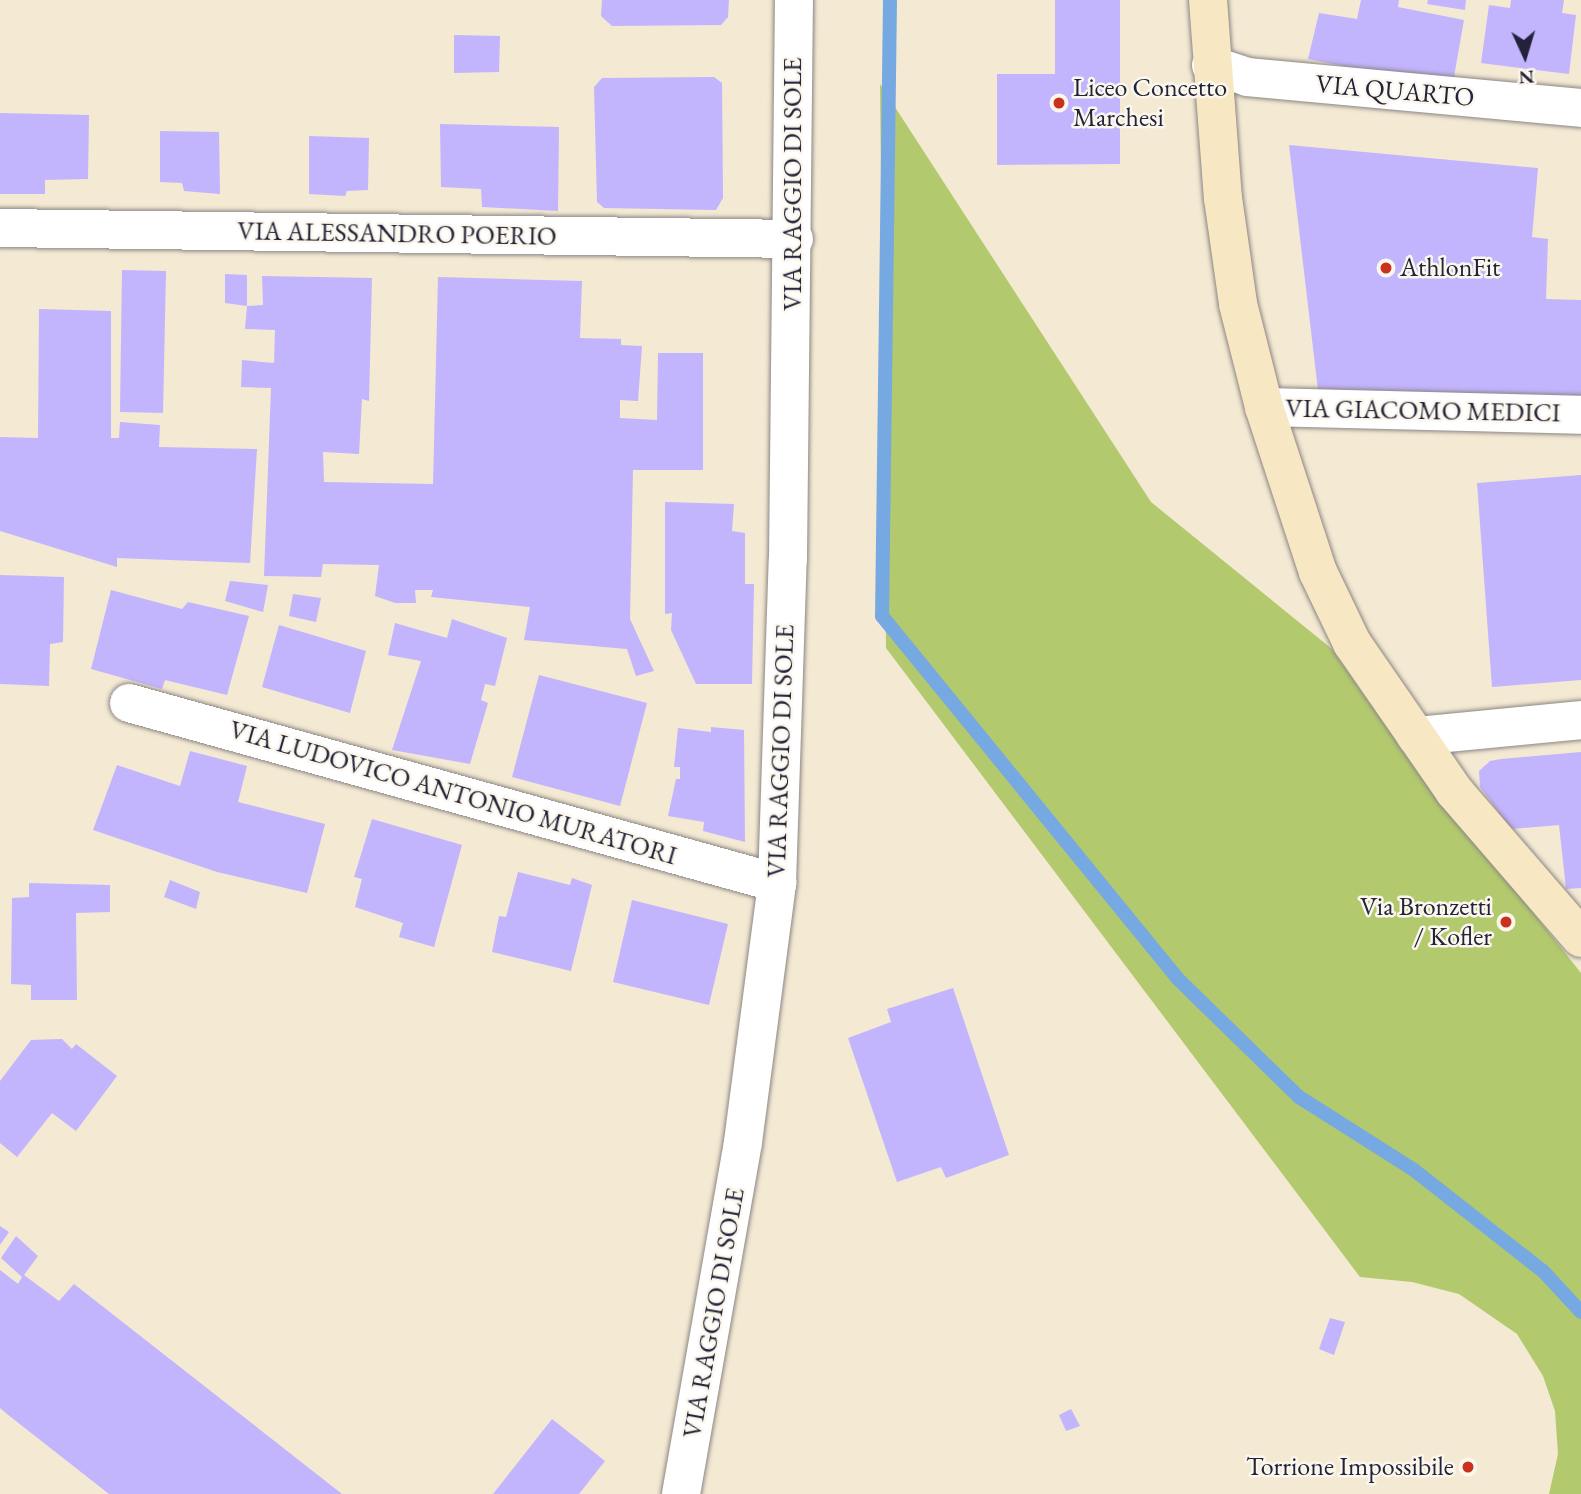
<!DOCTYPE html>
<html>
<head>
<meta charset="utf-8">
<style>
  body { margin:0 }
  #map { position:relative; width:1581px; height:1494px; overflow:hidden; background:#f4e9d2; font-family:"EB Garamond",serif }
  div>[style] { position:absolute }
  .green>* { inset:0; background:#b3c96e }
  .stream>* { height:14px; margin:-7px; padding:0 7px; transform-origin:7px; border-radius:7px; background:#76a8e2 }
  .building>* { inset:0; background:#c3b4fe }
  .roads { filter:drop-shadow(0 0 2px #8b8686) drop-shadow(0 0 2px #8b8686) }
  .street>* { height:38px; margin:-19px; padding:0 19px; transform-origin:19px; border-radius:19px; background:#fff }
  .secondary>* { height:38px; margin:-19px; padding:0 19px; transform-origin:19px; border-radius:19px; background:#f7e8c3 }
  .dots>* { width:19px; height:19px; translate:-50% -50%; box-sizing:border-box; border:4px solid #fbf7ec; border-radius:50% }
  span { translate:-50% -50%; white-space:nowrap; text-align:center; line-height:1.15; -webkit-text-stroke:5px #fbf7ec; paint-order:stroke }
  .poi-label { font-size:26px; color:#22223b }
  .left { translate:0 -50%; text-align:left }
  .right { translate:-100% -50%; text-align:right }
  .street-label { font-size:26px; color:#22223b }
  .north { position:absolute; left:1490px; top:21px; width:70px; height:70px; -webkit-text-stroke:5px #fbf7ec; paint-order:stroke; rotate:176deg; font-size:19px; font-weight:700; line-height:28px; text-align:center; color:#22223b }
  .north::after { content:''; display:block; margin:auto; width:24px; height:32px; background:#22223b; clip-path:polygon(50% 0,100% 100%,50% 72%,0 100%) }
</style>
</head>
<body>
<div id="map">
  <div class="green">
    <div style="clip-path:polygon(880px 84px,1151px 502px,1332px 649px,1388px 729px,1581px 973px,1581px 1494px,1549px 1494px,1558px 1454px,1555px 1411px,1543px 1376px,1517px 1334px,1459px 1294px,1412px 1282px,1360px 1277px,886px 648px)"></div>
  </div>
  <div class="stream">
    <div style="left:890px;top:0;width:616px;rotate:90.74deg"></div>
    <div style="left:882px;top:616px;width:467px;rotate:50.8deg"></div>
    <div style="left:1177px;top:978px;width:170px;rotate:44.3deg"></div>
    <div style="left:1299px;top:1097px;width:136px;rotate:32.4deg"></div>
    <div style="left:1414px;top:1170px;width:164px;rotate:38.1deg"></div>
    <div style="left:1543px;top:1271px;width:56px;rotate:47.2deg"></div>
  </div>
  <div class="building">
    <div style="clip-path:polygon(602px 0,729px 0,728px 17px,721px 25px,612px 26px,601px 16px)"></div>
    <div style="clip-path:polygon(1055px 0,1120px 0,1120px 164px,997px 165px,997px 74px,1055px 74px)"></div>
    <div style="clip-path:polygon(1361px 0,1399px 0,1398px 7px,1464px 20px,1452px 88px,1308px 59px,1319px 13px,1357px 19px)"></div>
    <div style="clip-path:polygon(1428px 0,1466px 0,1465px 10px,1427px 4px)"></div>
    <div style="clip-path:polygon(1511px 0,1564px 0,1562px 13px,1576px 15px,1569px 74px,1481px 63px,1489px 5px,1510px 8px)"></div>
    <div style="clip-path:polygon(454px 35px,500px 36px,499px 72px,454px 73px)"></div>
    <div style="clip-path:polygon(714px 77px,722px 83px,723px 198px,716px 210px,604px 208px,597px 202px,594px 87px,602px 78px)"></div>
    <div style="clip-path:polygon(0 113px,89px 115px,88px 179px,45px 180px,45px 194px,0 194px)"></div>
    <div style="clip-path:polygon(440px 124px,559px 127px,558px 211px,482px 207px,481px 189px,441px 187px)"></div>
    <div style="clip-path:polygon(160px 131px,219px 132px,220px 194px,184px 191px,182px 183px,160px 182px)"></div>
    <div style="clip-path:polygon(309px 136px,369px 138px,368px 190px,347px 191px,345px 196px,309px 194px)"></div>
    <div style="clip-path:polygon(1289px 145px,1538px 168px,1532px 237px,1548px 239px,1546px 299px,1581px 300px,1581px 400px,1318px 390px)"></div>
    <div style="clip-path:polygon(122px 270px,166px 271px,163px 413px,120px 412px)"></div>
    <div style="clip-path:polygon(225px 274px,247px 275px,247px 306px,225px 303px)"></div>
    <div style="clip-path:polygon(262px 276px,372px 278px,369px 401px,362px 399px,359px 454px,323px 452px,324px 482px,433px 484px,438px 277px,582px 281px,580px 338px,621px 339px,621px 345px,642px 346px,638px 401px,620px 400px,620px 418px,657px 420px,658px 353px,703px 353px,703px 470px,633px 470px,630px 619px,654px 671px,636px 676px,627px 649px,524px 640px,530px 607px,431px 597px,433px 590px,415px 590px,416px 603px,395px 603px,375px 596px,379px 565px,323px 564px,321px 577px,264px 576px,271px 388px,241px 387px,242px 360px,274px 363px,275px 330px,245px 329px,247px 306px,263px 305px)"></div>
    <div style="clip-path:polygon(39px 309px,111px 311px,111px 438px,119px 438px,120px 422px,160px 425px,159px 447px,257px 449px,250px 563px,117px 558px,117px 567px,0 531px,0 437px,38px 438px)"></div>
    <div style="clip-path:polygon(1581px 475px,1581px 680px,1492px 687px,1477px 483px)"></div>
    <div style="clip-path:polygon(665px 502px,734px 504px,732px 531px,745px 533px,745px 584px,754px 584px,752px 684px,696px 684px,671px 630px,672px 613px,665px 614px)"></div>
    <div style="clip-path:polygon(0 575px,64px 577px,63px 642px,50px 644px,49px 686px,0 684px)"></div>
    <div style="clip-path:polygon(230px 581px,268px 585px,263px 612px,225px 601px)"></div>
    <div style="clip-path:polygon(111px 590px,182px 609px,188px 602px,249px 616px,227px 695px,165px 680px,162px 689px,91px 669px)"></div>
    <div style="clip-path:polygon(293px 594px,321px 598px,316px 622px,289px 616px)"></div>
    <div style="clip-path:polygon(452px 619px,507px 638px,495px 686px,485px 684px,481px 700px,488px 703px,470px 764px,392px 750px,421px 661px,388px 655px,395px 623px,447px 638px)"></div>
    <div style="clip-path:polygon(279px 625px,366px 651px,350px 713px,262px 687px)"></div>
    <div style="clip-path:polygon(539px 675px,647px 703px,620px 806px,512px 777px)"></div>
    <div style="clip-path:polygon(711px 727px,744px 730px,745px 842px,703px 831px,704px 822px,668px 816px,676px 779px,680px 779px,680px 767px,674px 767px,678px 728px,711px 732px)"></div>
    <div style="clip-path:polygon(190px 751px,247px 766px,238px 802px,325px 824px,307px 893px,217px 872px,93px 830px,117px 765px,180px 786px)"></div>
    <div style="clip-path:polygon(1581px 752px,1581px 888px,1566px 889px,1559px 825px,1511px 829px,1480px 787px,1479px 771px,1490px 761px,1501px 759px)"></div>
    <div style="clip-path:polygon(372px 819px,462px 845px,434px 947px,399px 937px,403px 923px,355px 907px,362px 879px,354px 877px)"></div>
    <div style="clip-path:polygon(518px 872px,570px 885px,572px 878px,592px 885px,571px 971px,492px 952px,499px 916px,506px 917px)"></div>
    <div style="clip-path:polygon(170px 880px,200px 892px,196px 909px,164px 897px)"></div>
    <div style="clip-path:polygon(29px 883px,110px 885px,110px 912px,76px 913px,77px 1000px,31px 1000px,31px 985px,11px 984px,12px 898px,29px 897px)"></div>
    <div style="clip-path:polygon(632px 900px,728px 924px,709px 1005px,613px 982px)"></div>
    <div style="clip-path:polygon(953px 988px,1009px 1155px,946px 1178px,941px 1167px,897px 1182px,848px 1038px,891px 1022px,887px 1009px)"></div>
    <div style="clip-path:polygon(62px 1039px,72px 1049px,76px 1044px,117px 1076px,76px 1131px,52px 1113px,17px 1157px,0 1143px,0 1081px,31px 1040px)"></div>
    <div style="clip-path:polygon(0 1226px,9px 1232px,0 1245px)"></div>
    <div style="clip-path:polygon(16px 1236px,38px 1256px,24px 1275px,59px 1301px,74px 1284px,342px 1494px,109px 1494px,7px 1414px,0 1408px,0 1270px,18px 1284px,22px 1277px,1px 1258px)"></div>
    <div style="clip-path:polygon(1330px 1318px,1345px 1322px,1334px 1355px,1319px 1349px)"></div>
    <div style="clip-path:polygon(1071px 1409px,1080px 1426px,1066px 1431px,1059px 1415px)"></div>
    <div style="clip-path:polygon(552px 1419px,605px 1461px,579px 1494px,493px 1494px)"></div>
  </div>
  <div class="roads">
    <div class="street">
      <div style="left:1211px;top:65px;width:38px;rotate:18deg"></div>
      <div style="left:1247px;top:77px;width:335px;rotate:5.3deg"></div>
      <div style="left:0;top:228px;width:794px;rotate:0.79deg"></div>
      <div style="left:1264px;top:407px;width:317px;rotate:1.4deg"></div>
      <div style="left:129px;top:703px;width:673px;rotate:15.52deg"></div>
      <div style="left:1416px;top:736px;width:166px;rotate:-5.5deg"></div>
      <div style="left:681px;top:1494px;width:357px;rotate:-80deg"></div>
      <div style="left:743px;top:1142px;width:261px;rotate:-82.5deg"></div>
      <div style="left:777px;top:883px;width:324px;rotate:-88.1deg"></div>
      <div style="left:788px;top:559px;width:559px;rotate:-89.39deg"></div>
    </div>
    <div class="secondary">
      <div style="left:1208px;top:0;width:199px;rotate:85.7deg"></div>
      <div style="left:1223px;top:198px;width:107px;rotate:81.9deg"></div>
      <div style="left:1238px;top:304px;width:106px;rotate:75.8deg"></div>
      <div style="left:1264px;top:407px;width:174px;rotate:71.9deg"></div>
      <div style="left:1318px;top:572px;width:79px;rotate:64.4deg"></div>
      <div style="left:1352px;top:643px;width:180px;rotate:55.4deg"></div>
      <div style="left:1454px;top:791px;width:194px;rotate:49.2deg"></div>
    </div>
  </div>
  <div class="dots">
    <div style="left:1059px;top:103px;background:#c8321e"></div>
    <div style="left:1386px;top:268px;background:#c8321e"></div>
    <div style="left:1506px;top:922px;background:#c8321e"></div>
    <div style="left:1468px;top:1467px;background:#c8321e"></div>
  </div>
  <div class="poi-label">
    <span class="left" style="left:1073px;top:103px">Liceo Concetto<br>Marchesi</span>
    <span class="left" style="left:1400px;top:268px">AthlonFit</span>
    <span class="right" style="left:1492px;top:922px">Via Bronzetti<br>/ Kofler</span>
    <span class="right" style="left:1454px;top:1467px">Torrione Impossibile</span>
  </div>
  <div class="street-label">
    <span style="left:1395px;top:91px;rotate:5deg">VIA QUARTO</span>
    <span style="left:793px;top:184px;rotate:-90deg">VIA RAGGIO DI SOLE</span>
    <span style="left:397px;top:234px;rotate:1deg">VIA ALESSANDRO POERIO</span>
    <span style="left:1423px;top:411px;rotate:1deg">VIA GIACOMO MEDICI</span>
    <span style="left:781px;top:751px;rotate:-88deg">VIA RAGGIO DI SOLE</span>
    <span style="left:453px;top:793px;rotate:16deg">VIA LUDOVICO ANTONIO MURATORI</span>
    <span style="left:714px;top:1313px;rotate:-80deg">VIA RAGGIO DI SOLE</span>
  </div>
  <div class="north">N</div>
</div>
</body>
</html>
